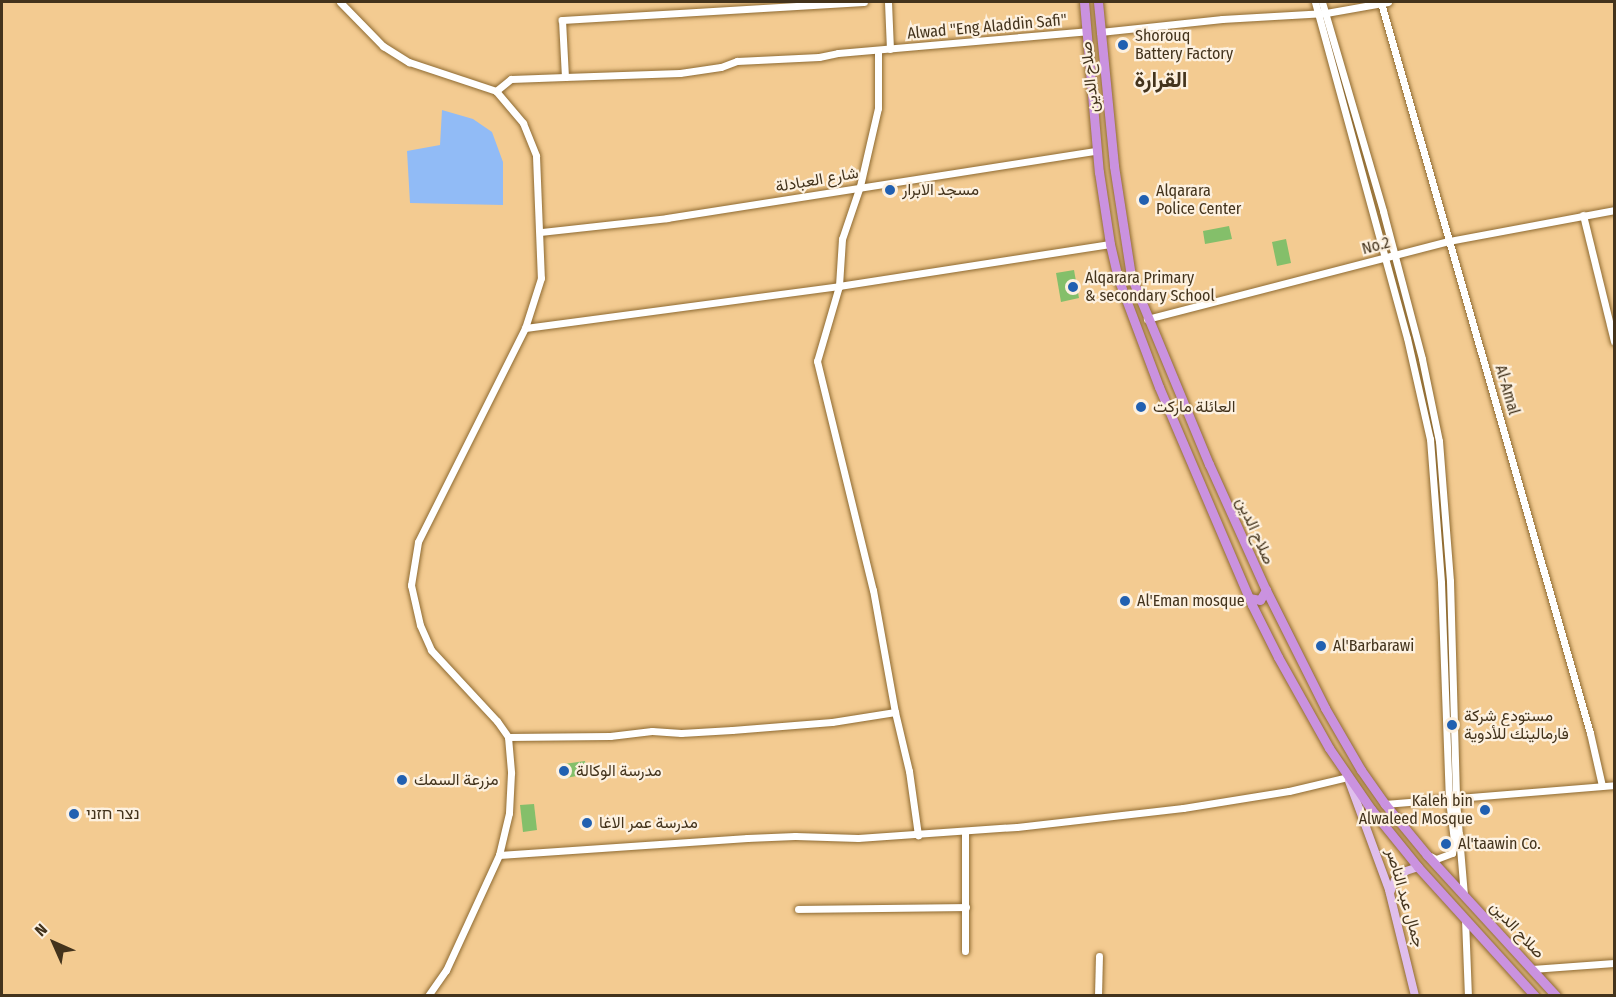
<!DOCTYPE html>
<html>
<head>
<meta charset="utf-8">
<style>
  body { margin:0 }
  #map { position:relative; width:1616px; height:997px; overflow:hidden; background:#f3cb91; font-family:"Fira Sans Condensed",Vazirmatn,"Noto Sans Hebrew",sans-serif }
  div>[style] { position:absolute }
  .green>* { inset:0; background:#84bf6a }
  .water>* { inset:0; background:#91bbf6 }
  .roads { filter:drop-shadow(0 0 2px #8e6a31) drop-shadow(0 0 2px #8e6a31) }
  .minor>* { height:7px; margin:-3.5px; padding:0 3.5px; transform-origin:3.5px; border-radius:3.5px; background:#fff }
  .major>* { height:8px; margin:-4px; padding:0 4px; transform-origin:4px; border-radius:4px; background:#dfbeec }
  .highway>* { height:9px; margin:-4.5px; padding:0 4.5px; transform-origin:4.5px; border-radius:4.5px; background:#ca92df }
  .dots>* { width:16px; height:16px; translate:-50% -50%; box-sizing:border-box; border:3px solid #fdf1e0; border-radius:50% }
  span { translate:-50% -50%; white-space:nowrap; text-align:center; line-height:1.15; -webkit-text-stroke:4.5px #fdf1e0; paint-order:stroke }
  .street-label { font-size:16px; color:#43331c }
  .poi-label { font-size:16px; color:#43331c }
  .left { translate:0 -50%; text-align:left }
  .right { translate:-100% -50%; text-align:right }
  .district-label { font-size:22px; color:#43331c; font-weight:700 }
  .frame { position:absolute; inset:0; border:3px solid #43331c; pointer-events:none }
  .north { position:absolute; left:24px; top:913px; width:60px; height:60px; -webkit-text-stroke:4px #fdf1e0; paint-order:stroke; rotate:315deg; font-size:16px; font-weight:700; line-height:24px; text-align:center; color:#43331c }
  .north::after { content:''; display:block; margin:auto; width:21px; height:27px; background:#43331c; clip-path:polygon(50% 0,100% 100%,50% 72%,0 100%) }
</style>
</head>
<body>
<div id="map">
  <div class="green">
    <div style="clip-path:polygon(1229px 226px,1232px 239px,1205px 244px,1203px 231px)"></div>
    <div style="clip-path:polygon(1286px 239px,1291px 263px,1277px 266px,1272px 242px)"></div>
    <div style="clip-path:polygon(1074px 270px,1079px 298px,1061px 302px,1056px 273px)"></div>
    <div style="clip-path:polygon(585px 761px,587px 774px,566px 778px,564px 764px)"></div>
    <div style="clip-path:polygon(534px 804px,537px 830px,523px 832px,520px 805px)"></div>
  </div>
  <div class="water">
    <div style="clip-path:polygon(442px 110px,473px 119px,492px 132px,503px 162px,503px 205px,410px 203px,407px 151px,440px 145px)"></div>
  </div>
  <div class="roads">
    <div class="minor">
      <div style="left:340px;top:2px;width:62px;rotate:45.7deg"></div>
      <div style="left:383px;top:46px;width:31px;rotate:32deg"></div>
      <div style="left:409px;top:62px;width:92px;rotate:18.4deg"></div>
      <div style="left:496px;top:91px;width:42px;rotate:49.8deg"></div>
      <div style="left:523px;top:123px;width:35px;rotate:68deg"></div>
      <div style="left:536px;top:156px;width:122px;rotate:87.7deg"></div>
      <div style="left:541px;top:278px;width:52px;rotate:107.7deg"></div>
      <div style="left:525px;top:328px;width:239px;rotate:116.6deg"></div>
      <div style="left:418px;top:542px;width:44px;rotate:99.2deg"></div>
      <div style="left:411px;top:585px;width:41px;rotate:77.3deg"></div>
      <div style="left:420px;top:625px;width:27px;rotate:66deg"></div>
      <div style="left:431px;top:650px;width:97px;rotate:47.1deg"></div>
      <div style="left:497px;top:721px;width:19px;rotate:55deg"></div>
      <div style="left:508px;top:737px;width:36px;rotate:85deg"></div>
      <div style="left:511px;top:773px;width:40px;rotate:92.9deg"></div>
      <div style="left:509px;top:813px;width:43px;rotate:103.4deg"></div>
      <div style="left:499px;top:855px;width:127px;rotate:114.7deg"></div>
      <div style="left:446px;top:970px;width:32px;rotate:125deg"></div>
      <div style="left:864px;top:2px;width:303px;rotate:176.6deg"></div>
      <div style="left:562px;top:20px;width:57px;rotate:87deg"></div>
      <div style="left:565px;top:77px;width:115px;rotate:-2deg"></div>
      <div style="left:680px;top:73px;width:41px;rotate:-8.3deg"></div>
      <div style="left:721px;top:67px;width:17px;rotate:-21deg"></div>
      <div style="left:737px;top:61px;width:82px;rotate:-2.8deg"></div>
      <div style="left:819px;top:57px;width:19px;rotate:-12deg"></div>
      <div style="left:838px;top:53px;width:250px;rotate:-5deg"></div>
      <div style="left:888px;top:2px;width:47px;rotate:87.6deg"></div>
      <div style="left:1315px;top:2px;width:348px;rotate:74.7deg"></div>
      <div style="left:1407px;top:338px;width:104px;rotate:77.2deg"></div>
      <div style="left:1430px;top:439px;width:144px;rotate:85.6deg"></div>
      <div style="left:1441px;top:583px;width:217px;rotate:87.9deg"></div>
      <div style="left:1449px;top:800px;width:41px;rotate:83deg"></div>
      <div style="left:1454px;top:841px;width:12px;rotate:99deg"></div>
      <div style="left:1452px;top:853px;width:17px;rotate:159deg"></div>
      <div style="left:1436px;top:859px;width:7px;rotate:-153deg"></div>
      <div style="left:1322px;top:2px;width:218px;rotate:73.7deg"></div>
      <div style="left:1383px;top:211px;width:153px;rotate:75.2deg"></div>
      <div style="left:1422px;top:359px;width:84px;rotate:78.3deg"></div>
      <div style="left:1439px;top:441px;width:140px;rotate:85.5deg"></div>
      <div style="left:1450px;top:581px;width:219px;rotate:88.4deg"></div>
      <div style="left:1456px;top:800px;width:95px;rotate:85.2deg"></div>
      <div style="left:1381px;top:3px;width:759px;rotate:74.02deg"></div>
      <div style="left:1590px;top:733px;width:54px;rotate:77.2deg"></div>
      <div style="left:1100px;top:32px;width:123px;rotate:-6.1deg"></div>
      <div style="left:1222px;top:19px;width:104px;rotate:-3.3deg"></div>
      <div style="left:1326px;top:13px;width:63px;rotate:-10.1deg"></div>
      <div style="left:878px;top:50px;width:58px;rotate:90deg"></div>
      <div style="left:878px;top:108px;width:80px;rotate:103deg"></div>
      <div style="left:860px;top:186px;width:56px;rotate:108.8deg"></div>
      <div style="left:842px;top:239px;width:47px;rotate:93.7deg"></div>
      <div style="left:839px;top:286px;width:78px;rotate:106.3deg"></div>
      <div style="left:817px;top:361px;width:236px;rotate:76.3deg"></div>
      <div style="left:873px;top:590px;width:124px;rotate:79.8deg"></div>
      <div style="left:895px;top:712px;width:61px;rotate:76.7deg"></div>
      <div style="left:909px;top:771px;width:65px;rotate:82deg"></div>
      <div style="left:496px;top:91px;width:19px;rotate:-39deg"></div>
      <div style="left:511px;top:79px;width:54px;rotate:-2.1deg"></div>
      <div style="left:1583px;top:215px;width:130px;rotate:76.2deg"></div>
      <div style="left:541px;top:232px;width:127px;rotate:-6.3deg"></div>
      <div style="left:667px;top:218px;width:435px;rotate:-8.9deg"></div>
      <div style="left:1147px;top:319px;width:312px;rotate:-14.5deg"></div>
      <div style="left:1449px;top:241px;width:168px;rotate:-10.6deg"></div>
      <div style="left:525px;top:328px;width:317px;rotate:-7.6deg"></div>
      <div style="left:839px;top:286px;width:274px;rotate:-8.8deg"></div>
      <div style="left:508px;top:737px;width:102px;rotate:-0.6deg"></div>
      <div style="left:610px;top:736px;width:42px;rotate:-6.8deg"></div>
      <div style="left:652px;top:731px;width:29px;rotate:4deg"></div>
      <div style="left:681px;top:733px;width:51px;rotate:-3.4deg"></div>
      <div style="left:732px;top:730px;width:100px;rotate:-4.6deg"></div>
      <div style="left:832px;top:722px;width:64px;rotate:-9deg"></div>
      <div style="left:1385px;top:804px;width:230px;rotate:-4.7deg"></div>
      <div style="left:965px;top:832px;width:119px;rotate:90deg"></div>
      <div style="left:499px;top:855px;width:249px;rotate:-3.9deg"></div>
      <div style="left:747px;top:838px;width:48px;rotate:-2.4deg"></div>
      <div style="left:795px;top:836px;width:63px;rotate:1.8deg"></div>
      <div style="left:858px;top:838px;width:159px;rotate:-4deg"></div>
      <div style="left:1017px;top:827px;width:167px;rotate:-6.5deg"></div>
      <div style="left:1183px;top:808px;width:107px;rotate:-9.1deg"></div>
      <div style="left:1289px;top:791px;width:61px;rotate:-13.3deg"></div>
      <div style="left:798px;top:909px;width:168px;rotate:-0.7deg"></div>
      <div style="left:1465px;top:919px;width:77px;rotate:87.8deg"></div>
      <div style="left:1532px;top:969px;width:82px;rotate:-4.2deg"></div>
      <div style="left:1098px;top:996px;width:40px;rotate:-88.6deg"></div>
    </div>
    <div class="major">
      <div style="left:1349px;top:781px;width:116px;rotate:69.8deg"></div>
      <div style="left:1389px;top:890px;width:109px;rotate:76.2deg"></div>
      <div style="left:1390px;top:893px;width:14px;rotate:-69deg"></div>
      <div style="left:1395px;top:880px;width:14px;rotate:-39deg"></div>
      <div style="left:1406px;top:871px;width:13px;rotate:-18deg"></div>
    </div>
    <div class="highway">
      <div style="left:1084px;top:2px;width:171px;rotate:85deg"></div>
      <div style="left:1099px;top:172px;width:73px;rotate:81.3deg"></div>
      <div style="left:1110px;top:244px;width:35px;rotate:77deg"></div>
      <div style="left:1118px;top:278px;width:116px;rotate:69.4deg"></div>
      <div style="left:1159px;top:387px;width:237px;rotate:66.9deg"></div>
      <div style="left:1252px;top:605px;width:58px;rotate:63.4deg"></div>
      <div style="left:1278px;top:657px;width:104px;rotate:60.7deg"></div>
      <div style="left:1329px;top:748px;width:74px;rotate:55.5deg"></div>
      <div style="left:1371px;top:809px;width:75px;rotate:51deg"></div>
      <div style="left:1418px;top:867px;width:174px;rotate:47.8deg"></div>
      <div style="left:1098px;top:2px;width:165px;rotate:84.4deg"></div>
      <div style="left:1114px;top:166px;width:111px;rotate:81.2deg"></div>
      <div style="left:1131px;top:276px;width:204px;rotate:67.5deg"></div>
      <div style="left:1209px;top:464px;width:138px;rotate:65.7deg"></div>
      <div style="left:1266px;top:590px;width:132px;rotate:63.4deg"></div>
      <div style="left:1325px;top:708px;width:72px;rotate:59.9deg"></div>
      <div style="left:1361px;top:770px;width:42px;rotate:54.8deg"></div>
      <div style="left:1385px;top:804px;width:66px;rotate:50.5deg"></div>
      <div style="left:1427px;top:855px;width:191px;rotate:47.5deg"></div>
      <div style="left:1249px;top:598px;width:11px;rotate:10deg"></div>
      <div style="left:1260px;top:600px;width:12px;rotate:-59deg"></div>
    </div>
  </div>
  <div class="dots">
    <div style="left:1123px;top:45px;background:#2160b1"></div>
    <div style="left:890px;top:190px;background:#2160b1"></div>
    <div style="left:1144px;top:200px;background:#2160b1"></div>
    <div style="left:1073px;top:287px;background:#2160b1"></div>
    <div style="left:1141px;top:407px;background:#2160b1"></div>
    <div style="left:1125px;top:601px;background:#2160b1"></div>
    <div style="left:1321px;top:646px;background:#2160b1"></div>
    <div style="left:1452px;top:725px;background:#2160b1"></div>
    <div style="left:564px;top:771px;background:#2160b1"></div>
    <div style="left:402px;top:780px;background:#2160b1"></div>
    <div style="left:1485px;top:810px;background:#2160b1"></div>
    <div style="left:74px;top:814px;background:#2160b1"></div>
    <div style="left:587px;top:823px;background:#2160b1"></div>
    <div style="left:1446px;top:844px;background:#2160b1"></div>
  </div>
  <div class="street-label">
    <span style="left:987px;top:27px;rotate:-5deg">Alwad "Eng Aladdin Safi"</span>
    <span style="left:1090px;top:77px;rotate:-96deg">صلاح الدين</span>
    <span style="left:817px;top:180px;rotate:-10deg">شارع العبادلة</span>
    <span style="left:1376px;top:246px;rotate:-15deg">No.2</span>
    <span style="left:1507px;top:390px;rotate:74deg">Al-Amal</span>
    <span style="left:1255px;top:531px;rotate:66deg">صلاح الدين</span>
    <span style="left:1405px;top:898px;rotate:74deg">جمال عبد الناصر</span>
    <span style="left:1517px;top:930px;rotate:47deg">صلاح الدين</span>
  </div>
  <div class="poi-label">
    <span class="left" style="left:1135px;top:45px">Shorouq<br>Battery Factory</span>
    <span class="left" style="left:902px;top:190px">مسجد الابرار</span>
    <span class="left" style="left:1156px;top:200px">Alqarara<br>Police Center</span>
    <span class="left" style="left:1085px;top:287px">Alqarara Primary<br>&amp; secondary School</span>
    <span class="left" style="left:1153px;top:407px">العائلة ماركت</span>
    <span class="left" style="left:1137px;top:601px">Al'Eman mosque</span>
    <span class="left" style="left:1333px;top:646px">Al'Barbarawi</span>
    <span class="left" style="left:1464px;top:725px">مستودع شركة<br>فارمالينك للأدوية</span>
    <span class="left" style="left:576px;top:771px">مدرسة الوكالة</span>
    <span class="left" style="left:414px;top:780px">مزرعة السمك</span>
    <span class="right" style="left:1473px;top:810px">Kaleh bin<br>Alwaleed Mosque</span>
    <span class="left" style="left:86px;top:814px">נצר חזני</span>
    <span class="left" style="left:599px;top:823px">مدرسة عمر الاغا</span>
    <span class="left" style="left:1458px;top:844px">Al'taawin Co.</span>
  </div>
  <div class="district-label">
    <span style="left:1161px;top:80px">القرارة</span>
  </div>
  <div class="frame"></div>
  <div class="north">N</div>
</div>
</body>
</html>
